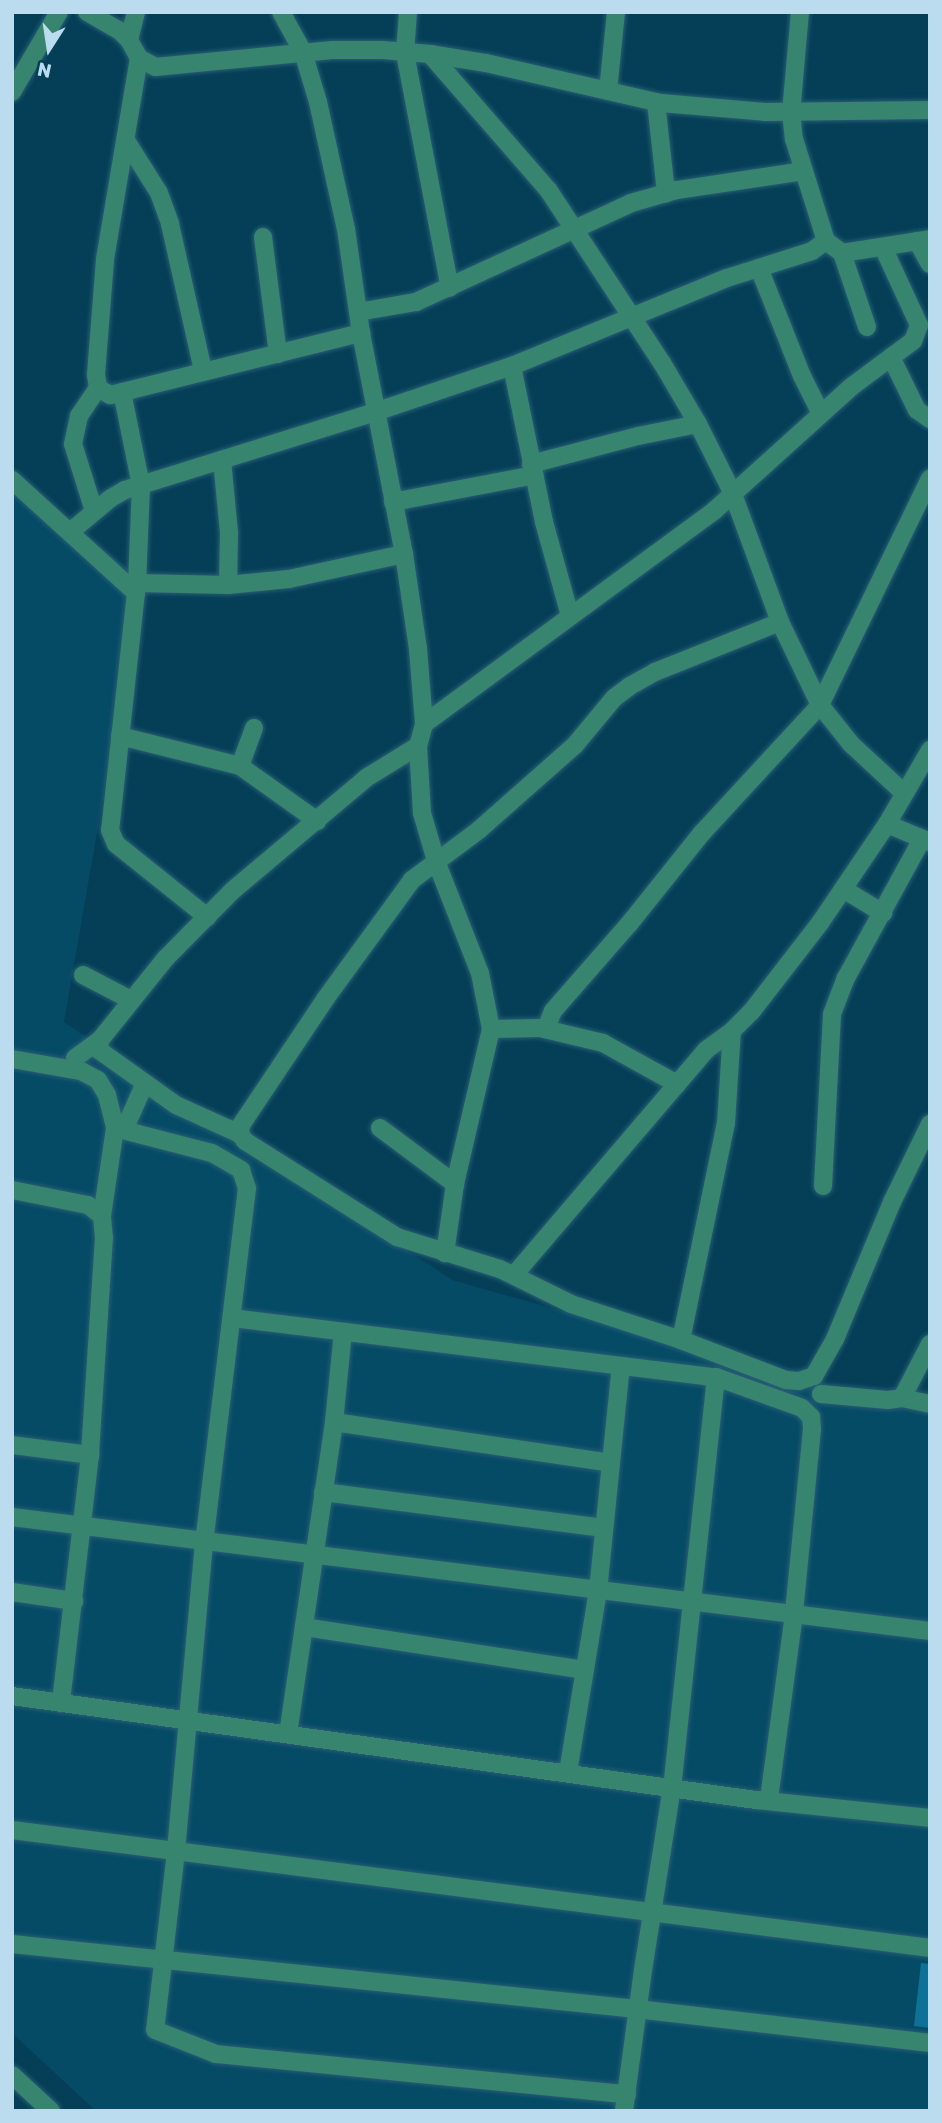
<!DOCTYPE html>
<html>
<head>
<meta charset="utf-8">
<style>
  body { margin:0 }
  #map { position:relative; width:942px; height:2123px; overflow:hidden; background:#043f57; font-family:Rubik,sans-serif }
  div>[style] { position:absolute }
  .built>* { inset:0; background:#054b66 }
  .building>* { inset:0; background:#107197 }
  .roads { filter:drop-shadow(0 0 2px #295e75) drop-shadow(0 0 2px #295e75) }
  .minor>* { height:18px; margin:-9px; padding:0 9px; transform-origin:9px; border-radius:9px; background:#38856f }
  span { translate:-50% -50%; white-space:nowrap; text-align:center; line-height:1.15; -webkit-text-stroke:7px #043f57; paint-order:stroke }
  .frame { position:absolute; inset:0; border:14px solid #bbdcee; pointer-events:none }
  .north { position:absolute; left:14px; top:14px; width:70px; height:70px; -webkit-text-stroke:5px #043f57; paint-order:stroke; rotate:192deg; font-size:19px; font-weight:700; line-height:28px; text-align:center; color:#bbdcee }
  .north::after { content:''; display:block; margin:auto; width:24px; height:32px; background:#bbdcee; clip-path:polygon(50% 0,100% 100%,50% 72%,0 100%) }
</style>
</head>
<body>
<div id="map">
  <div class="built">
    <div style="clip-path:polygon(12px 473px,141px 580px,64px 1022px,452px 1280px,826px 1386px,930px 1407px,930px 2111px,96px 2111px,12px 2033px)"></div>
  </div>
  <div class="building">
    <div style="clip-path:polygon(921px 1963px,930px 1964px,930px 2028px,914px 2026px)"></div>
  </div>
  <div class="roads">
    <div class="minor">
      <div style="left:87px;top:12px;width:38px;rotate:30deg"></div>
      <div style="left:120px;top:31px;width:13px;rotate:45deg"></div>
      <div style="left:129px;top:40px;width:21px;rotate:61deg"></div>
      <div style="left:139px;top:58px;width:18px;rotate:29deg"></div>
      <div style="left:155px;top:67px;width:178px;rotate:-5.5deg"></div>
      <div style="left:332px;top:50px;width:51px"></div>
      <div style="left:383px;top:50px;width:47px;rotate:4.9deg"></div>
      <div style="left:430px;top:54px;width:57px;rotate:9.1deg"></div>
      <div style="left:486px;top:63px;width:180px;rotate:12.9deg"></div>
      <div style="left:661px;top:103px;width:104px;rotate:4.9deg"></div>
      <div style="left:765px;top:112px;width:165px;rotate:-0.7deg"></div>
      <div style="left:281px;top:12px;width:46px;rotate:61.2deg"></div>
      <div style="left:303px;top:52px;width:52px;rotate:73.3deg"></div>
      <div style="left:318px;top:102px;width:130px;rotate:77.6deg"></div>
      <div style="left:346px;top:229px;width:105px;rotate:81.8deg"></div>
      <div style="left:361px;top:333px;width:225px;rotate:79deg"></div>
      <div style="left:404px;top:554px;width:96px;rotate:81.6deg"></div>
      <div style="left:418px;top:649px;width:75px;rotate:85.4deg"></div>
      <div style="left:424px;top:724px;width:23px;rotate:105deg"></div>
      <div style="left:418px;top:746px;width:67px;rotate:86.6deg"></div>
      <div style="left:422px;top:813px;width:50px;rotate:73.7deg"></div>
      <div style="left:436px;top:861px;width:120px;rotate:68.6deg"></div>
      <div style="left:480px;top:973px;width:57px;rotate:78.9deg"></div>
      <div style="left:491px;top:1029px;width:159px;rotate:103.1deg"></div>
      <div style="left:455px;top:1184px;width:70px;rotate:98.2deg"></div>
      <div style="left:408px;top:12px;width:41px;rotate:94.2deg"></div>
      <div style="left:405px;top:53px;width:239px;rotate:79.2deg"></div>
      <div style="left:800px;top:12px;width:100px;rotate:95.1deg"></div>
      <div style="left:791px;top:112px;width:27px;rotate:84deg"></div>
      <div style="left:794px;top:139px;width:107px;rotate:72.6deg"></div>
      <div style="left:826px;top:241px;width:20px;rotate:37deg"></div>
      <div style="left:842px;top:253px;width:78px;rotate:71.3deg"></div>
      <div style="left:129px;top:40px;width:29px;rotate:-76deg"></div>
      <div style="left:430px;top:54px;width:181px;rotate:49deg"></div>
      <div style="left:549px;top:191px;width:206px;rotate:56.7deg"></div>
      <div style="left:662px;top:363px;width:71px;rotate:59.5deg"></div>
      <div style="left:698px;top:424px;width:78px;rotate:63.4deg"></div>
      <div style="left:733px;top:494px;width:136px;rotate:69.8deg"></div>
      <div style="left:780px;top:622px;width:92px;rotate:64.3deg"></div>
      <div style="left:820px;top:705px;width:50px;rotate:51.5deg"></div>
      <div style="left:851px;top:744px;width:72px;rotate:42.8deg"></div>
      <div style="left:139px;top:58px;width:205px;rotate:99.6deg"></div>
      <div style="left:105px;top:260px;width:115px;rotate:94.5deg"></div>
      <div style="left:96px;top:375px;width:13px;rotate:81deg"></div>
      <div style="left:98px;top:388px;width:14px;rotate:30deg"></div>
      <div style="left:110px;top:395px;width:259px;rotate:-13.9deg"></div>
      <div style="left:608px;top:91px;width:79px;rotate:-84.2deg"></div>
      <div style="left:12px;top:92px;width:93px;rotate:-59.6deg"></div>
      <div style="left:656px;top:102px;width:92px;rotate:83.7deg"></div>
      <div style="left:127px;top:142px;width:60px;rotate:57.9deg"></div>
      <div style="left:159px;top:193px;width:33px;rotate:70deg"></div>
      <div style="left:170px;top:224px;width:151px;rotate:77.3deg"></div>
      <div style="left:263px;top:237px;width:118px;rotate:82.7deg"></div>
      <div style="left:917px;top:241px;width:26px;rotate:61deg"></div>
      <div style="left:842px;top:253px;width:89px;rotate:-9deg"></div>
      <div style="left:759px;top:268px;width:116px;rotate:68.3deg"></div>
      <div style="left:802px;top:376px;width:42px;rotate:63.4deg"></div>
      <div style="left:358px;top:312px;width:59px;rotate:-9.8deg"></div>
      <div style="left:416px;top:302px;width:237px;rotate:-24.7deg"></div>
      <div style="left:631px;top:203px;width:48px;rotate:-15.8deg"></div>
      <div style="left:677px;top:190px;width:128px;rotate:-8.5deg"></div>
      <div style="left:891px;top:357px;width:59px;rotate:63.9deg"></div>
      <div style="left:917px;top:410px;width:16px;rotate:35deg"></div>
      <div style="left:512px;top:366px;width:159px;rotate:78.4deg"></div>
      <div style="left:544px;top:522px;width:98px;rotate:74.5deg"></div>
      <div style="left:122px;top:392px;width:95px;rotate:78.5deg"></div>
      <div style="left:141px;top:485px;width:98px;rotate:92.3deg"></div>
      <div style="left:137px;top:583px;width:248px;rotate:96.2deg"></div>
      <div style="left:110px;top:830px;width:15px;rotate:67deg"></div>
      <div style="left:116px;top:844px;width:117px;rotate:38.7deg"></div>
      <div style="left:222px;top:460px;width:73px;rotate:84.5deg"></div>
      <div style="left:229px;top:533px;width:52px;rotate:91.1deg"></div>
      <div style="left:531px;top:464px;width:111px;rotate:-14.7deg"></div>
      <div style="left:638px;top:436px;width:61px;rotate:-11.3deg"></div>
      <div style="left:12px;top:480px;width:168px;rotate:42.3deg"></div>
      <div style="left:393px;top:502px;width:144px;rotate:-10.8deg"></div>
      <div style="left:94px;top:511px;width:70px;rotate:-107.4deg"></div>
      <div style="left:73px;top:444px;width:29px;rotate:-78deg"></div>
      <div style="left:79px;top:416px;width:34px;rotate:-56deg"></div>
      <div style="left:70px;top:532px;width:53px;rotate:-39.7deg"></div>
      <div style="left:111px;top:498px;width:16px;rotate:-30deg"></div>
      <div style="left:125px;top:490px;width:262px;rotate:-17.3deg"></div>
      <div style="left:375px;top:412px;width:145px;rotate:-18.6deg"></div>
      <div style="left:512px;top:366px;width:232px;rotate:-22.3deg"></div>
      <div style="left:727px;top:278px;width:89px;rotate:-17.6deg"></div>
      <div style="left:812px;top:251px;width:17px;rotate:-36deg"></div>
      <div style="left:137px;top:583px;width:91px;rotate:1.3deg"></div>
      <div style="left:228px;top:585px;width:61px;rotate:-5.6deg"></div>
      <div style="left:289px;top:579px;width:118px;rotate:-12.3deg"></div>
      <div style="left:780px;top:622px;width:135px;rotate:158.2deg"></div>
      <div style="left:655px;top:672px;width:29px;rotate:151deg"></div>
      <div style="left:630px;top:686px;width:20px;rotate:143deg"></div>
      <div style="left:614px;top:698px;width:61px;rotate:129.7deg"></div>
      <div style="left:575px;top:745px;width:128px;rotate:138.5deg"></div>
      <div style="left:479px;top:830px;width:84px;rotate:143.3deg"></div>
      <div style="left:412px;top:880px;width:146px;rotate:126.1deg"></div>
      <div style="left:326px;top:998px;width:153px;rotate:123.8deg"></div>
      <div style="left:241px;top:1125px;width:9px;rotate:96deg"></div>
      <div style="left:240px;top:1134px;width:9px;rotate:54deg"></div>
      <div style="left:245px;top:1141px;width:180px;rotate:32.3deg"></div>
      <div style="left:397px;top:1237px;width:108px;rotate:17.3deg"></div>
      <div style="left:500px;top:1269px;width:79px;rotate:26.2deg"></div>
      <div style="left:571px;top:1304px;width:116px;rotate:18.1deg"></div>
      <div style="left:681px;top:1340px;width:112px;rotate:20.9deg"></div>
      <div style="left:786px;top:1380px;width:13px;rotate:4deg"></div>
      <div style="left:799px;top:1381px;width:16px;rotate:-18deg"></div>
      <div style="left:814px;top:1376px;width:43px;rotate:-60.4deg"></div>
      <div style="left:835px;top:1339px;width:148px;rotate:-67.4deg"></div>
      <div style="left:892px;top:1202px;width:87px;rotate:-64deg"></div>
      <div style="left:424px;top:724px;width:361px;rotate:-36.3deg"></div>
      <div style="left:715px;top:510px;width:183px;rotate:-42.1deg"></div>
      <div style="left:851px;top:387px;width:77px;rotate:-36.6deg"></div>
      <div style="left:913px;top:341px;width:17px;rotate:-69deg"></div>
      <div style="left:919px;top:325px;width:86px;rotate:-114.8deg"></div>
      <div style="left:254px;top:728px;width:40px;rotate:110.2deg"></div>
      <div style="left:240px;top:766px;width:95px;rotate:35.5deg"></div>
      <div style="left:120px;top:736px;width:124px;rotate:14deg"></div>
      <div style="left:887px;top:824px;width:47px;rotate:22.7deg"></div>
      <div style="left:843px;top:889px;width:47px;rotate:31deg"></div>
      <div style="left:83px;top:975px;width:54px;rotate:27.5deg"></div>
      <div style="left:491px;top:1029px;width:49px;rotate:-1.2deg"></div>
      <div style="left:540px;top:1028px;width:65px;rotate:13.4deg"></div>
      <div style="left:603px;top:1043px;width:85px;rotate:29deg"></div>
      <div style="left:546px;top:1029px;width:19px;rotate:-69deg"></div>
      <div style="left:553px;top:1011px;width:116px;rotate:-48.9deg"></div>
      <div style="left:629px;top:924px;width:117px;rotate:-51.3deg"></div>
      <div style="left:702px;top:833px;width:174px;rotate:-47.3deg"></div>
      <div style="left:820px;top:705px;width:252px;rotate:-64.1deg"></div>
      <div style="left:75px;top:1058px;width:31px;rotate:-36deg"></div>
      <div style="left:12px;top:1059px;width:70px;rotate:9.9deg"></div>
      <div style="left:81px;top:1071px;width:19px;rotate:28deg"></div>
      <div style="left:98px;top:1080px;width:17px;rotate:59deg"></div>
      <div style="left:107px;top:1095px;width:34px;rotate:76deg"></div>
      <div style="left:115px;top:1128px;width:100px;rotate:14.5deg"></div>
      <div style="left:212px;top:1153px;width:34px;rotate:30deg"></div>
      <div style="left:241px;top:1170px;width:19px;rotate:72deg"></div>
      <div style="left:247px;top:1188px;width:358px;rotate:96.9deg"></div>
      <div style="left:204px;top:1543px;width:310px;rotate:95.2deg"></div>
      <div style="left:176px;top:1852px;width:179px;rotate:96.7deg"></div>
      <div style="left:155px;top:2030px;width:66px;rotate:21.5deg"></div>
      <div style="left:216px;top:2054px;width:413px;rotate:5.6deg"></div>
      <div style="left:380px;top:1128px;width:94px;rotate:36.7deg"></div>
      <div style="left:124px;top:1130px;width:51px;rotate:-65.9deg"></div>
      <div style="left:240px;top:1134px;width:70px;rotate:-155.6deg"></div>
      <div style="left:176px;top:1105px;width:95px;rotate:-144.5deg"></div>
      <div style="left:99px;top:1050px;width:10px;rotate:-84deg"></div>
      <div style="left:100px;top:1040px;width:105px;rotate:-51.2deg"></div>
      <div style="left:166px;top:958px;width:94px;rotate:-45.4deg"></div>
      <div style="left:232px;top:891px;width:175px;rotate:-40.1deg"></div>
      <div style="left:366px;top:778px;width:61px;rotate:-31.6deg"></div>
      <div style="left:823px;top:1186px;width:172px;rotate:-87deg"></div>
      <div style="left:832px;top:1014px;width:39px;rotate:-69deg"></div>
      <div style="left:846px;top:978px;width:158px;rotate:-61.3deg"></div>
      <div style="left:12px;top:1190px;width:77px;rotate:11.2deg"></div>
      <div style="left:88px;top:1205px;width:18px;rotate:38deg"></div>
      <div style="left:102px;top:1216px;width:21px;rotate:85deg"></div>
      <div style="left:104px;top:1237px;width:218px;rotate:93.7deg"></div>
      <div style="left:90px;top:1455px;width:250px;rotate:96.7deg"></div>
      <div style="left:102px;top:1216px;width:89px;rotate:-81.6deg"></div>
      <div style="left:514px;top:1275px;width:296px;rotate:-49.5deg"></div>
      <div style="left:706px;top:1050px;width:32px;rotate:-36deg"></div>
      <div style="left:732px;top:1031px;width:28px;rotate:-45deg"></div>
      <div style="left:752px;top:1011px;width:111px;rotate:-52.3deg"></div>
      <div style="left:820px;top:923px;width:120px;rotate:-55.9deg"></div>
      <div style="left:887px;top:824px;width:86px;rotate:-59.8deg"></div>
      <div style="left:232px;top:1318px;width:488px;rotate:7deg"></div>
      <div style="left:716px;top:1377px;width:412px;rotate:96.1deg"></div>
      <div style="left:672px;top:1787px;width:185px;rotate:99deg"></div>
      <div style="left:643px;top:1970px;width:142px;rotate:97.7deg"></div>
      <div style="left:681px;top:1340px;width:222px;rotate:-78.3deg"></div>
      <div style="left:726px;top:1123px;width:92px;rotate:-86.3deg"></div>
      <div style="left:716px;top:1377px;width:91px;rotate:19.8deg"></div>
      <div style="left:802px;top:1408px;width:13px;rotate:45deg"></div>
      <div style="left:811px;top:1417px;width:12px;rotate:85deg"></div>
      <div style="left:812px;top:1429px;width:186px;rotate:95.6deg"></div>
      <div style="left:794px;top:1614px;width:188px;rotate:97.7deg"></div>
      <div style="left:821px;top:1394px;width:67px;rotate:5.1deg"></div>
      <div style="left:888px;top:1400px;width:14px;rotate:-8deg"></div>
      <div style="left:902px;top:1398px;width:29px;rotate:12deg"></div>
      <div style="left:902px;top:1398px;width:61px;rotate:-62.6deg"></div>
      <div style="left:334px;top:1422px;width:280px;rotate:8.4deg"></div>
      <div style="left:12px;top:1445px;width:79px;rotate:7.3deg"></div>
      <div style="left:323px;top:1492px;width:283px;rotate:7.3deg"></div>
      <div style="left:12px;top:1517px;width:925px;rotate:7.08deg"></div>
      <div style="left:12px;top:1592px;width:63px;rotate:8.3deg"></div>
      <div style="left:304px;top:1627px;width:284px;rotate:8.7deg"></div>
      <div style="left:12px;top:1696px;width:751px;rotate:7.96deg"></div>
      <div style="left:756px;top:1800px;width:175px;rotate:5.9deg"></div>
      <div style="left:288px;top:1734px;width:315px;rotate:-81.6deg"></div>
      <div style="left:334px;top:1422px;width:90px;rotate:-84.3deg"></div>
      <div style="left:568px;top:1772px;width:183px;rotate:-80.6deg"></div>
      <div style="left:598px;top:1591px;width:226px;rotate:-84.2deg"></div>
      <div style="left:12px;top:1830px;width:926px;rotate:7.32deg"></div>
      <div style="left:12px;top:1944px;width:628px;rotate:5.94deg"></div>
      <div style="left:637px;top:2009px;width:295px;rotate:6.6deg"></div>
      <div style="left:12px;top:2075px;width:53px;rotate:42.7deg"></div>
    </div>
  </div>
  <div class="frame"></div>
  <div class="north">N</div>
</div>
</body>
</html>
